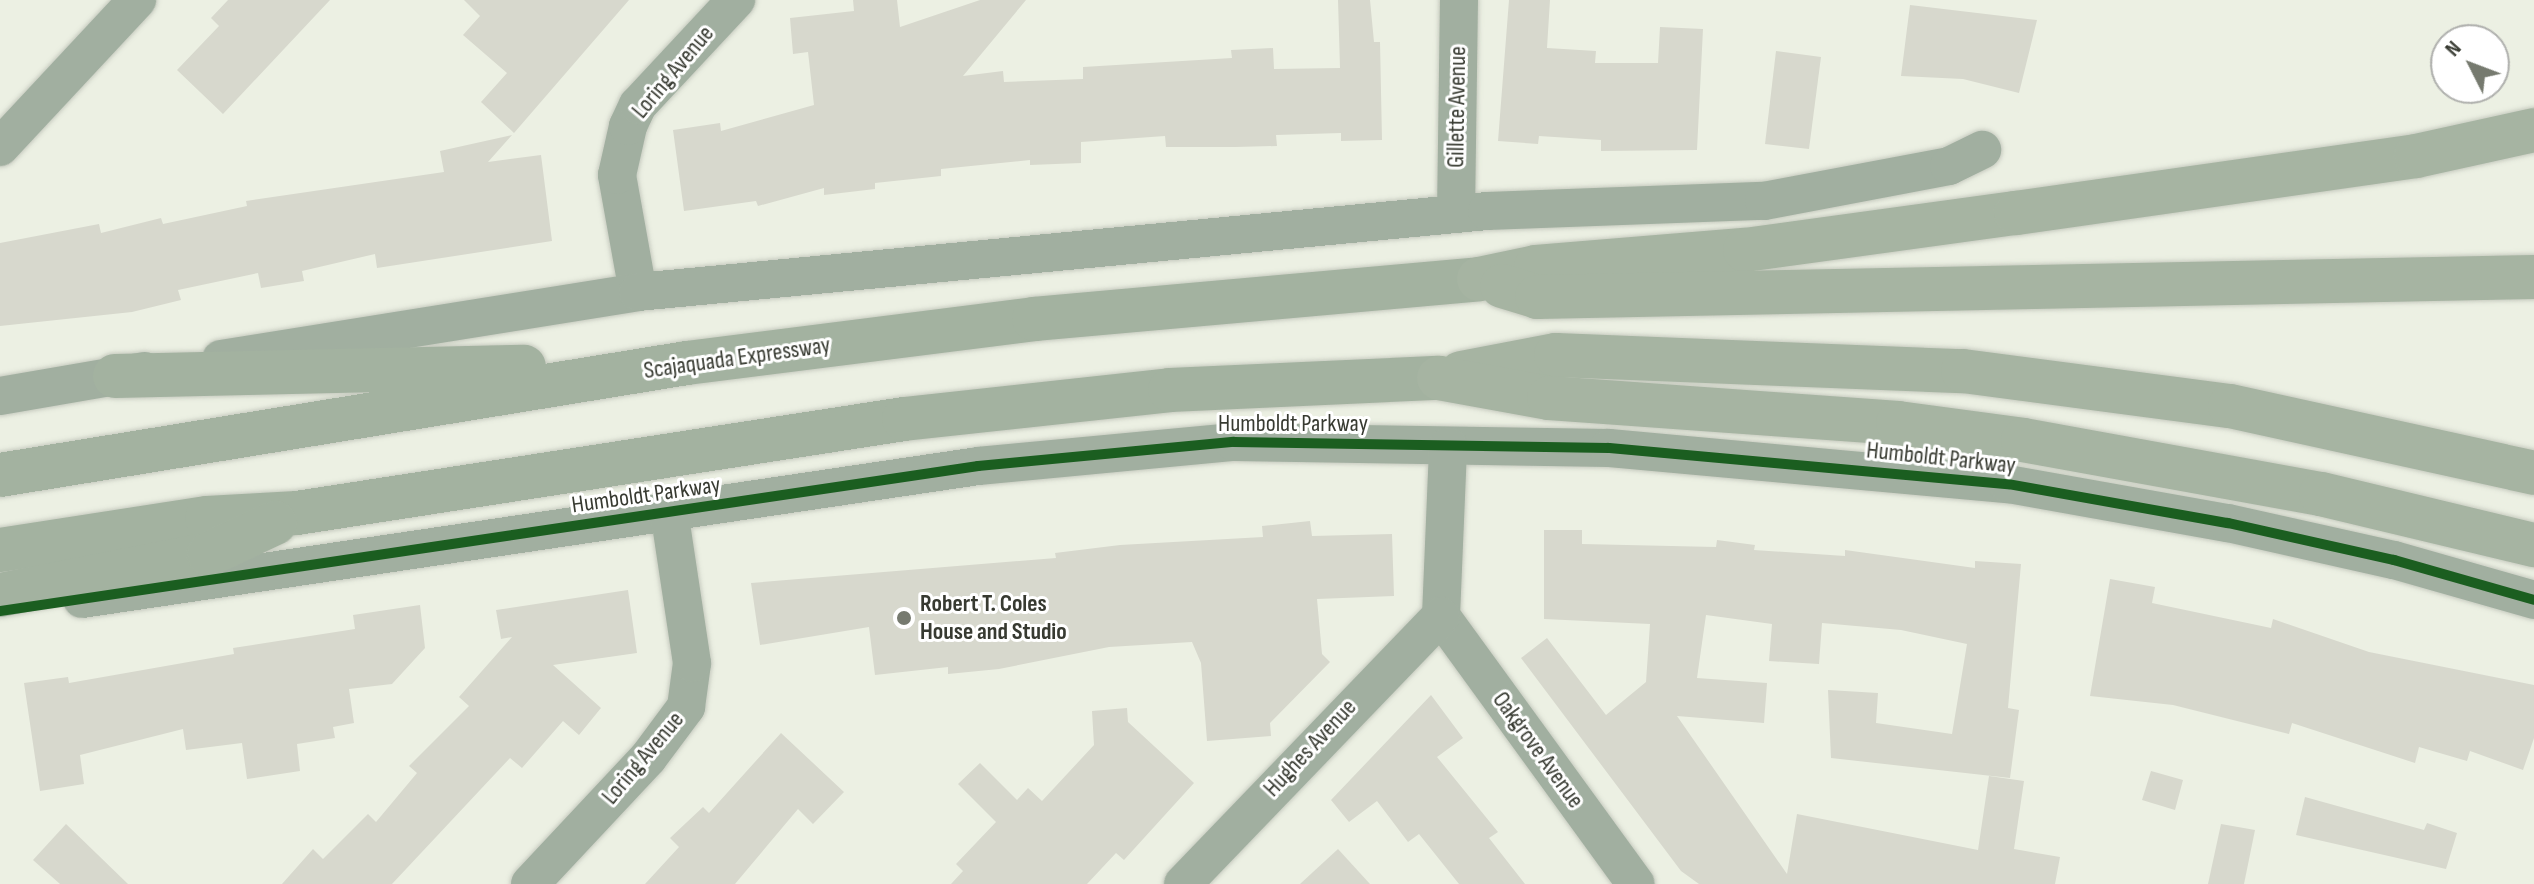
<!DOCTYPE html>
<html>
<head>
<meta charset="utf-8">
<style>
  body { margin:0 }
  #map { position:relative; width:2534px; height:884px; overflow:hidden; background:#ecf0e3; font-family:"Sofia Sans Condensed",sans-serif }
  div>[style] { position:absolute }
  .building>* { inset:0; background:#d7d8cd }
  .roads { filter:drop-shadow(0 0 2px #c7cbc0) drop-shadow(0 0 2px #c7cbc0) }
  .minor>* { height:38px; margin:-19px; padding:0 19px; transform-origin:19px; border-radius:19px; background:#a1afa0 }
  .trunk>* { height:44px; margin:-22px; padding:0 22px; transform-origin:22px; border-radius:22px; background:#a3b2a0 }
  .motorway>* { height:44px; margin:-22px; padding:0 22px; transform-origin:22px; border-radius:22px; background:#a6b4a2 }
  .cycleway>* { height:10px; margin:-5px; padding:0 5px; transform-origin:5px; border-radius:5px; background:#1b5e20 }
  .dots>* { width:22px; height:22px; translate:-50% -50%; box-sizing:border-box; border:4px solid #fff; border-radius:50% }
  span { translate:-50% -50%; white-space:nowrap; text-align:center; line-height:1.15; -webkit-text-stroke:6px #fff; paint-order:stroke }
  .street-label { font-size:24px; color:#373a31 }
  .poi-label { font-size:24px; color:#373a31; font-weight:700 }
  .left { translate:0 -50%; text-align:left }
  .north { position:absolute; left:2430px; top:24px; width:80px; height:80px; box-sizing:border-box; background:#fff; border:2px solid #afb0ad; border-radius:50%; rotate:312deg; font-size:22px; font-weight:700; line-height:32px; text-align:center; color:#373a31 }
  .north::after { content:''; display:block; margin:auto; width:28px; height:36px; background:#767a6f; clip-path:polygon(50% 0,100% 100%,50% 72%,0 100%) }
</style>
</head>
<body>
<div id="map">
  <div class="building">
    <div style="clip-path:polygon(228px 0,330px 0,223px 114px,177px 70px,219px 26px,211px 18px)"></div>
    <div style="clip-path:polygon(464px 0,629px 0,514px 133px,481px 102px,507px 73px,463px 35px,480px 16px)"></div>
    <div style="clip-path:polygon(853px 0,897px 0,900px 27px,980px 0,1026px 0,963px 76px,1003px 71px,1004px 82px,1083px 79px,1083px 67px,1232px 58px,1231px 50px,1273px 48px,1274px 69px,1340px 68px,1338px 0,1370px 0,1374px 42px,1380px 42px,1382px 140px,1341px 141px,1341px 133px,1276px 135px,1277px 146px,1235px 147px,1166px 147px,1165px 136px,1081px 142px,1081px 163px,1030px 165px,1030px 160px,941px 169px,941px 176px,875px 183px,875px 189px,824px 195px,824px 188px,758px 206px,756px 201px,684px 211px,673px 130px,720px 123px,721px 131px,814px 105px,808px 52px,793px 54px,790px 18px,854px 11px)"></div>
    <div style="clip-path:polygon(1509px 0,1550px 0,1547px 48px,1596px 51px,1595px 63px,1658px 63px,1660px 27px,1703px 29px,1697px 150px,1601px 151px,1601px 140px,1539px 136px,1538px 144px,1498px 141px)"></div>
    <div style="clip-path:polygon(1910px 5px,2037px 20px,2019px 93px,1963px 79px,1901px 76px)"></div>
    <div style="clip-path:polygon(1776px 51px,1821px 57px,1809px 149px,1765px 144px)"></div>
    <div style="clip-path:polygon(512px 135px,488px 162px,541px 155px,552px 241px,377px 268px,375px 254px,302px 271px,304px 281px,261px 288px,258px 273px,178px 290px,181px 300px,132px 312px,0 326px,0 243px,99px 224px,101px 233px,161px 218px,163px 224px,247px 206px,246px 201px,444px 172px,440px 151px)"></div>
    <div style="clip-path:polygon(1310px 521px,1312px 536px,1392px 534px,1394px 596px,1317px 599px,1322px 654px,1330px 662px,1270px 723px,1271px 736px,1207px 741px,1201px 663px,1192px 642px,1109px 647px,999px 669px,948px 674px,948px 667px,875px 675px,869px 627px,760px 645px,751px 583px,1056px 558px,1055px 553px,1120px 545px,1263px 537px,1262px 526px)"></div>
    <div style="clip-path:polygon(1544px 530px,1582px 530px,1582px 544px,1716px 547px,1717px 540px,1755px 545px,1754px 550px,1845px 556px,1845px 550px,1975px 568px,1975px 561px,2021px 564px,2008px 708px,2019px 710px,2010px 778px,1831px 758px,1828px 690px,1878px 693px,1876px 723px,1952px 734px,1967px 644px,1901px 630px,1822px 623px,1819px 664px,1769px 661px,1772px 624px,1706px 615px,1697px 678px,1767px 683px,1764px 723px,1677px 716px,1787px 874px,1797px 814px,1978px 850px,1989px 776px,2024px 781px,2014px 849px,2060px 857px,2055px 884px,1699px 884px,1681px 871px,1521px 658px,1547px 638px,1606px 715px,1646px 682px,1650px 624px,1544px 619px)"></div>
    <div style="clip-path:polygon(2110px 579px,2155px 587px,2152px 603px,2271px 628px,2273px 619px,2369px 652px,2534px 685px,2534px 738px,2523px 770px,2470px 751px,2467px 761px,2419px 747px,2415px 763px,2292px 723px,2289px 734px,2173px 705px,2090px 696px)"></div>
    <div style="clip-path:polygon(628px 590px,637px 653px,553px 665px,601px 708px,579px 735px,563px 721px,522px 768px,510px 758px,392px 884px,282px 884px,313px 849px,323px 859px,368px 814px,376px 822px,417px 773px,409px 766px,469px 706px,459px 697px,512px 637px,501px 639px,496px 610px)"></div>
    <div style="clip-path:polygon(420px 605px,425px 648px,392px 684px,349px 689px,354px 723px,333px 727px,335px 738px,297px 744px,300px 771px,247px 779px,242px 743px,186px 750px,183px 729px,80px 755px,84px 784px,40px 791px,24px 683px,68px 677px,69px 683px,234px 654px,233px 648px,355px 629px,353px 615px)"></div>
    <div style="clip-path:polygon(1431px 695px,1463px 738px,1437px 757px,1498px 832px,1489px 838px,1525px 884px,1459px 884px,1419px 834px,1408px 842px,1377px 801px,1349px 822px,1331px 800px)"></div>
    <div style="clip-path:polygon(1127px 708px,1128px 722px,1194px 783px,1124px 860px,1116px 853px,1087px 884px,951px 884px,963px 871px,956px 864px,996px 822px,958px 784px,980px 763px,1017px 800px,1028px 788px,1042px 801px,1094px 745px,1092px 711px)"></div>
    <div style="clip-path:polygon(781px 733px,844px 792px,813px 824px,798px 809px,735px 884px,645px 884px,679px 847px,670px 838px,703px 807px,709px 813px)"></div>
    <div style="clip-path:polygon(2151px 771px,2183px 780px,2175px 810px,2142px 800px)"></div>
    <div style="clip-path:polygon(2305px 797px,2424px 830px,2427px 823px,2457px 833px,2446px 869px,2296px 835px)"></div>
    <div style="clip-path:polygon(66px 824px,128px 884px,60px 884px,33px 860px)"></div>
    <div style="clip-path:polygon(2221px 824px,2255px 830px,2244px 884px,2208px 884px)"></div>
    <div style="clip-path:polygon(1338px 849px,1370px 884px,1300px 884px)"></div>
  </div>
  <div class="roads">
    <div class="minor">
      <div style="left:0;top:147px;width:201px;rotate:-47deg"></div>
      <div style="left:1456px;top:214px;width:214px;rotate:-89.2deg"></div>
      <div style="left:638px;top:292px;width:119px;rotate:-100.2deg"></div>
      <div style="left:617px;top:175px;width:50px;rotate:-77.3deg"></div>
      <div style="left:628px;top:126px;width:23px;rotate:-65deg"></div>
      <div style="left:638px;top:105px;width:144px;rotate:-47deg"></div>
      <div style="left:221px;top:359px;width:422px;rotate:-9.1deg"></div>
      <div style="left:638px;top:292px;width:853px;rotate:-5.45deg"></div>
      <div style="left:1487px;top:211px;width:277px;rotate:-2.1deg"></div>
      <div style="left:1764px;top:201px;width:188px;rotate:-10.7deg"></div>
      <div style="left:1949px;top:166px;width:37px;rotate:-26deg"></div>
      <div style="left:0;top:396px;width:147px;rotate:-9.8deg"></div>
      <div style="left:82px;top:599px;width:906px;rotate:-8.44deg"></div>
      <div style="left:978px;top:466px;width:257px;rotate:-5.4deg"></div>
      <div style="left:1234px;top:442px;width:375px;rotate:0.9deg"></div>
      <div style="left:1609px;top:448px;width:401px;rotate:5.2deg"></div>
      <div style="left:2008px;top:484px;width:223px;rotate:10.1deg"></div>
      <div style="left:2228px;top:523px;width:170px;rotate:12.6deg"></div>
      <div style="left:2394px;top:560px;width:146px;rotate:15.9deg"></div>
      <div style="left:1441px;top:616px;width:331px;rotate:54deg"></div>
      <div style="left:1441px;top:616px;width:170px;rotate:-87.6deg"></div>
      <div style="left:530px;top:884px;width:173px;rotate:-46.9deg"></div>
      <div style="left:648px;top:758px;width:64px;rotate:-53.3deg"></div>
      <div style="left:686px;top:707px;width:44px;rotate:-82.2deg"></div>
      <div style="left:692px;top:663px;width:154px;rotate:-98.6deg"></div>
      <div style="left:1183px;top:884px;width:372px;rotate:-46.1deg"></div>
    </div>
    <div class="trunk">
      <div style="left:115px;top:376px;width:409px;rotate:-1.3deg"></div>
      <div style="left:0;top:475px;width:696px;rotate:-9.26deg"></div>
      <div style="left:687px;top:363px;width:350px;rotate:-7.2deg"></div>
      <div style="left:1034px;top:319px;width:447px;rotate:-5.1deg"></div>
      <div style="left:0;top:550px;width:209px;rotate:-8.8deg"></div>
      <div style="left:207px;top:518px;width:90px;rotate:-3.2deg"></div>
      <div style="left:297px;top:513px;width:614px;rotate:-8.8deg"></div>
      <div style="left:904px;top:419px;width:268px;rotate:-6.2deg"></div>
      <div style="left:1170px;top:390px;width:269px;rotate:-2.6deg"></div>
      <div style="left:0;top:595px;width:213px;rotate:-11.1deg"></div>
      <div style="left:209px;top:554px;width:73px;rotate:-25.2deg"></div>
    </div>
    <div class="motorway">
      <div style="left:1479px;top:279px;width:58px;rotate:-11.9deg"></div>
      <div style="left:1536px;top:267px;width:210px;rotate:-4.7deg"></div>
      <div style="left:1745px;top:250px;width:274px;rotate:-7.8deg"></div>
      <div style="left:2016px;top:213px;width:404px;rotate:-8.1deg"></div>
      <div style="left:2416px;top:156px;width:121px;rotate:-12.4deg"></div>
      <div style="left:1502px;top:286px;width:37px;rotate:17deg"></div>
      <div style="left:1537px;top:297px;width:997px;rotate:-1.15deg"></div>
      <div style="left:1461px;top:373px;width:97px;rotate:-10.7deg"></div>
      <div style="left:1556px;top:355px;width:407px;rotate:2.3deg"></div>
      <div style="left:1963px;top:371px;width:269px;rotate:7.5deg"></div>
      <div style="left:2230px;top:406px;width:311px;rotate:12.4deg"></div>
      <div style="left:1439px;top:378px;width:112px;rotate:10.3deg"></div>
      <div style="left:1549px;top:398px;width:350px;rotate:4.1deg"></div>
      <div style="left:1898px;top:423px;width:126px;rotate:7.7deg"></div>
      <div style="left:2023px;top:440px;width:303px;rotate:10.3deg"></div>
      <div style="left:2321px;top:494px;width:219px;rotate:13.5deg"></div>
    </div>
  </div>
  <div class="cycleway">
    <div style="left:0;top:611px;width:989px;rotate:-8.43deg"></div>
    <div style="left:978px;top:466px;width:257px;rotate:-5.4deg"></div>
    <div style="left:1234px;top:442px;width:375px;rotate:0.9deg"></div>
    <div style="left:1609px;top:448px;width:401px;rotate:5.2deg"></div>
    <div style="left:2008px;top:484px;width:223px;rotate:10.1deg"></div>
    <div style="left:2228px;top:523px;width:170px;rotate:12.6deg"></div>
    <div style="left:2394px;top:560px;width:146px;rotate:15.9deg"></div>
  </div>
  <div class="dots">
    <div style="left:904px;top:618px;background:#767a6f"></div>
  </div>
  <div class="street-label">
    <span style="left:673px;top:72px;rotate:-50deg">Loring Avenue</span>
    <span style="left:1457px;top:107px;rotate:-89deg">Gillette Avenue</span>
    <span style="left:737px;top:358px;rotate:-8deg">Scajaquada Expressway</span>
    <span style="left:1293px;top:424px">Humboldt Parkway</span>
    <span style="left:1941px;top:458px;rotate:6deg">Humboldt Parkway</span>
    <span style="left:646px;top:495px;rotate:-8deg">Humboldt Parkway</span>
    <span style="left:1310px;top:748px;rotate:-47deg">Hughes Avenue</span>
    <span style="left:1538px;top:750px;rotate:54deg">Oakgrove Avenue</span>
    <span style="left:643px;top:758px;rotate:-50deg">Loring Avenue</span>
  </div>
  <div class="poi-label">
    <span class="left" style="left:920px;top:618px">Robert T. Coles<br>House and Studio</span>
  </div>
  <div class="north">N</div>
</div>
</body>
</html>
